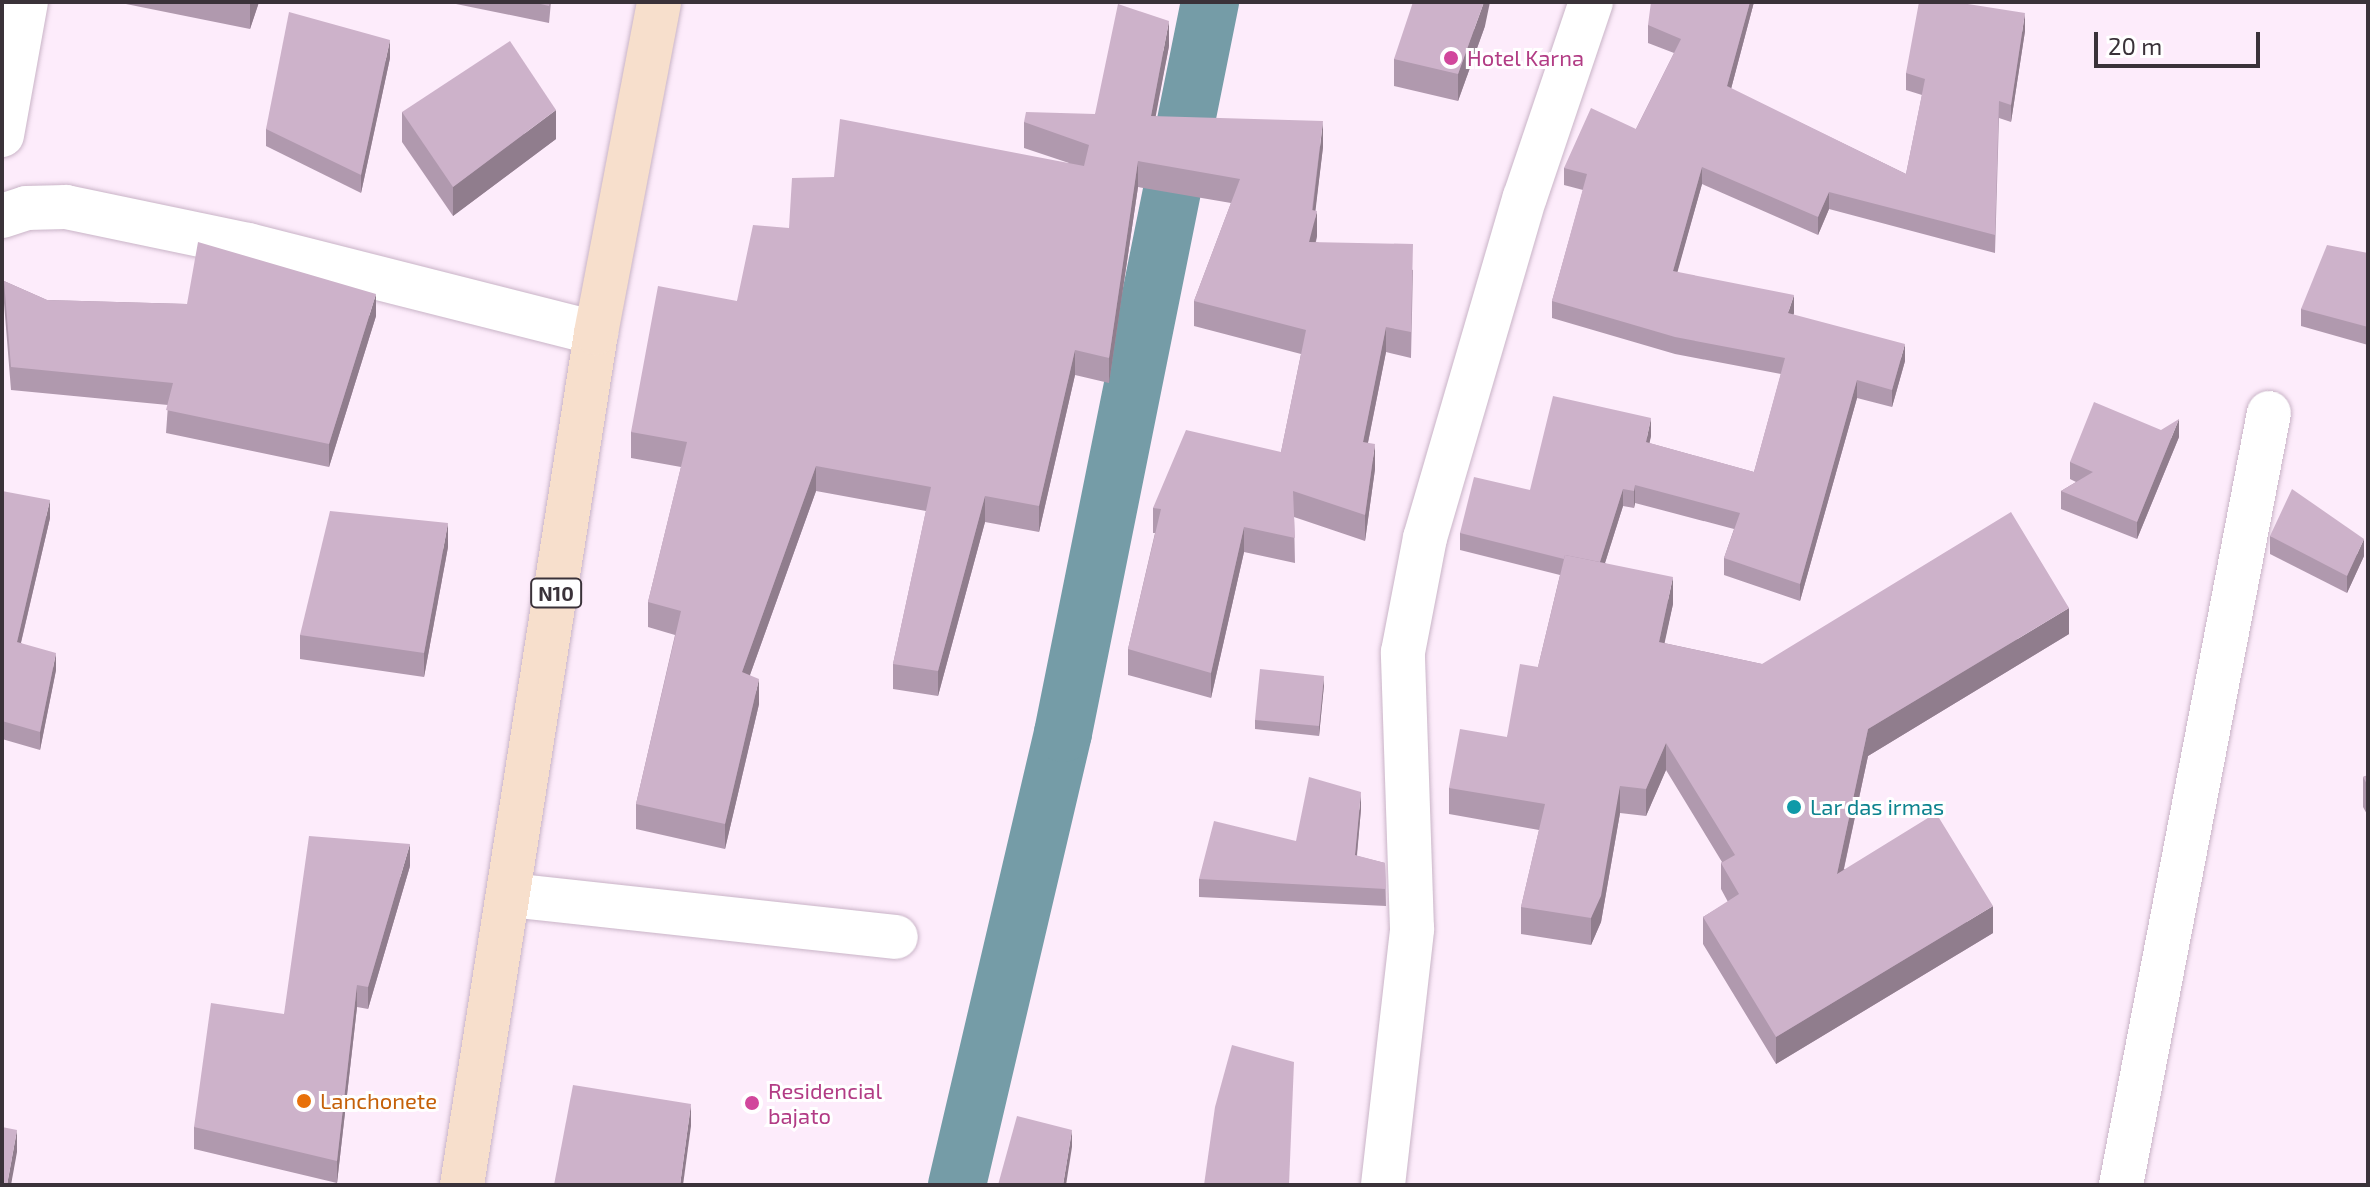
<!DOCTYPE html>
<html>
<head>
<meta charset="utf-8">
<style>
  body { margin:0 }
  #map { position:relative; width:2370px; height:1187px; overflow:hidden; background:#fdecfb; font-family:"Exo 2",sans-serif }
  div>[style] { position:absolute }
  .canal>* { height:58px; margin:-29px; padding:0 29px; transform-origin:29px; border-radius:29px; background:#759ca7 }
  .roads { filter:drop-shadow(0 0 2px #c9b4c7) drop-shadow(0 0 2px #c9b4c7) }
  .street>* { height:44px; margin:-22px; padding:0 22px; transform-origin:22px; border-radius:22px; background:#fff }
  .primary>* { height:44px; margin:-22px; padding:0 22px; transform-origin:22px; border-radius:22px; background:#f7dfcc }
  .wall>* { inset:0; background:#b099ae }
  .shaded-wall>* { inset:0; background:#907d8d }
  .building>* { inset:0; background:#cdb2ca }
  .dots>* { width:22px; height:22px; translate:-50% -50%; box-sizing:border-box; border:4px solid #fff; border-radius:50% }
  span { translate:-50% -50%; white-space:nowrap; text-align:center; line-height:1.15; -webkit-text-stroke:6px #fff; paint-order:stroke }
  .shield-label span { padding:2px 6px; background:#fff; border:2px solid; border-radius:6px; -webkit-text-stroke-width:0 }
  .shield-label { font-size:20px; color:#3a3239; font-weight:700 }
  .hotel-label { font-size:22px; color:#b23c85 }
  .left { translate:0 -50%; text-align:left }
  .culture-label { font-size:22px; color:#0d838f }
  .food-label { font-size:22px; color:#c56008 }
  .frame { position:absolute; inset:0; border:4px solid #3a3239; pointer-events:none }
  .scale { position:absolute; left:2094px; top:32px; width:166px; height:36px; box-sizing:border-box; border:4px solid #3a3239; border-top:0; padding-left:10px; font-size:24px; line-height:28px; white-space:nowrap; color:#3a3239; -webkit-text-stroke:6px #fff; paint-order:stroke }
</style>
</head>
<body>
<div id="map">
  <div class="canal">
    <div style="left:957px;top:1185px;width:464px;rotate:-76.8deg"></div>
    <div style="left:1063px;top:733px;width:746px;rotate:-78.63deg"></div>
  </div>
  <div class="roads">
    <div class="street">
      <div style="left:2px;top:135px;width:135px;rotate:-79.8deg"></div>
      <div style="left:2px;top:216px;width:25px;rotate:-18deg"></div>
      <div style="left:26px;top:208px;width:40px;rotate:-1.4deg"></div>
      <div style="left:66px;top:207px;width:186px;rotate:11.8deg"></div>
      <div style="left:248px;top:245px;width:359px;rotate:14.2deg"></div>
      <div style="left:510px;top:895px;width:388px;rotate:6.2deg"></div>
      <div style="left:1383px;top:1185px;width:258px;rotate:-83.5deg"></div>
      <div style="left:1412px;top:929px;width:277px;rotate:-91.9deg"></div>
      <div style="left:1403px;top:652px;width:116px;rotate:-79.1deg"></div>
      <div style="left:1425px;top:538px;width:355px;rotate:-73.7deg"></div>
      <div style="left:1525px;top:197px;width:206px;rotate:-71.3deg"></div>
      <div style="left:2121px;top:1185px;width:786px;rotate:-79.15deg"></div>
    </div>
    <div class="primary">
      <div style="left:462px;top:1185px;width:862px;rotate:-81.06deg"></div>
      <div style="left:596px;top:333px;width:337px;rotate:-79.2deg"></div>
    </div>
  </div>
  <div class="wall">
    <div style="clip-path:polygon(116px 2px,259px 2px,250px 29px)"></div>
    <div style="clip-path:polygon(456px 2px,551px 2px,549px 23px,456px 4px)"></div>
    <div style="clip-path:polygon(1754px 2px,1731px 89px,1906px 174px,1922px 95px,1906px 90px,1906px 73px,2025px 31px,2011px 122px,1999px 118px,1995px 253px,1829px 209px,1818px 235px,1702px 184px,1677px 272px,1794px 313px,1793px 315px,1905px 361px,1892px 407px,1857px 398px,1800px 601px,1724px 575px,1724px 558px,1734px 529px,1635px 503px,1634px 508px,1623px 506px,1605px 563px,1673px 604px,1664px 643px,1762px 664px,2069px 634px,1868px 756px,1844px 869px,1993px 933px,1776px 1064px,1703px 944px,1703px 917px,1728px 902px,1721px 889px,1721px 863px,1722px 862px,1666px 770px,1646px 816px,1620px 813px,1601px 922px,1591px 945px,1521px 934px,1521px 907px,1539px 830px,1449px 814px,1449px 788px,1507px 737px,1538px 667px,1560px 575px,1460px 550px,1460px 533px,1530px 490px,1651px 436px,1649px 443px,1754px 472px,1781px 374px,1675px 354px,1552px 318px,1552px 301px,1583px 190px,1564px 185px,1564px 168px,1636px 129px,1674px 53px,1648px 43px,1648px 25px)"></div>
    <div style="clip-path:polygon(1485px 26px,1458px 101px,1394px 86px,1394px 59px)"></div>
    <div style="clip-path:polygon(1169px 46px,1155px 116px,1323px 147px,1315px 211px,1317px 236px,1316px 242px,1413px 270px,1411px 358px,1386px 352px,1368px 443px,1375px 469px,1365px 541px,1294px 517px,1295px 563px,1244px 552px,1211px 698px,1128px 675px,1128px 649px,1155px 533px,1153px 533px,1153px 508px,1281px 452px,1301px 354px,1194px 326px,1194px 301px,1231px 203px,1138px 187px,1109px 383px,1075px 375px,1039px 532px,985px 522px,938px 696px,893px 689px,893px 664px,926px 511px,816px 491px,750px 675px,759px 704px,725px 849px,636px 829px,636px 804px,675px 635px,648px 627px,648px 602px,681px 467px,631px 458px,631px 432px,737px 301px,789px 228px,834px 177px,1069px 163px,1024px 148px,1024px 122px,1095px 114px)"></div>
    <div style="clip-path:polygon(390px 58px,361px 193px,266px 146px,266px 129px)"></div>
    <div style="clip-path:polygon(402px 112px,556px 139px,453px 216px,402px 142px)"></div>
    <div style="clip-path:polygon(2368px 253px,2368px 345px,2301px 326px,2301px 309px)"></div>
    <div style="clip-path:polygon(4px 281px,47px 300px,187px 304px,376px 316px,329px 467px,166px 433px,168px 405px,11px 390px,4px 303px)"></div>
    <div style="clip-path:polygon(2179px 437px,2137px 539px,2061px 509px,2061px 491px,2076px 482px,2070px 479px,2070px 462px)"></div>
    <div style="clip-path:polygon(2px 491px,50px 518px,21px 643px,56px 670px,40px 750px,2px 739px)"></div>
    <div style="clip-path:polygon(2270px 536px,2364px 556px,2347px 593px,2270px 554px)"></div>
    <div style="clip-path:polygon(448px 547px,424px 677px,300px 659px,300px 635px)"></div>
    <div style="clip-path:polygon(1324px 685px,1319px 736px,1255px 729px,1255px 720px)"></div>
    <div style="clip-path:polygon(2368px 775px,2368px 816px,2363px 807px,2363px 777px)"></div>
    <div style="clip-path:polygon(1361px 809px,1357px 856px,1385px 863px,1386px 906px,1199px 897px,1199px 879px,1296px 841px)"></div>
    <div style="clip-path:polygon(410px 866px,368px 1009px,357px 1007px,337px 1183px,194px 1149px,194px 1127px,284px 1014px)"></div>
  </div>
  <div class="shaded-wall">
    <div style="clip-path:polygon(251px 2px,259px 2px,250px 29px,250px 4px)"></div>
    <div style="clip-path:polygon(1484px 2px,1490px 2px,1485px 26px,1458px 101px,1458px 74px)"></div>
    <div style="clip-path:polygon(1750px 2px,1754px 2px,1727px 104px,1727px 86px)"></div>
    <div style="clip-path:polygon(2025px 13px,2025px 31px,2011px 122px,2011px 105px)"></div>
    <div style="clip-path:polygon(1169px 21px,1169px 46px,1151px 141px,1151px 116px)"></div>
    <div style="clip-path:polygon(390px 40px,390px 58px,361px 193px,361px 175px)"></div>
    <div style="clip-path:polygon(556px 110px,556px 139px,453px 216px,453px 187px)"></div>
    <div style="clip-path:polygon(1323px 121px,1323px 147px,1314px 223px,1317px 211px,1317px 236px,1309px 267px,1309px 242px)"></div>
    <div style="clip-path:polygon(1138px 161px,1138px 187px,1109px 383px,1109px 358px)"></div>
    <div style="clip-path:polygon(1702px 167px,1702px 184px,1673px 288px,1673px 271px)"></div>
    <div style="clip-path:polygon(1829px 192px,1829px 209px,1818px 235px,1818px 217px)"></div>
    <div style="clip-path:polygon(376px 294px,376px 316px,329px 467px,329px 444px)"></div>
    <div style="clip-path:polygon(1794px 295px,1794px 313px,1788px 331px,1788px 313px)"></div>
    <div style="clip-path:polygon(1386px 327px,1386px 352px,1363px 467px,1363px 442px)"></div>
    <div style="clip-path:polygon(1905px 344px,1905px 361px,1892px 407px,1892px 390px)"></div>
    <div style="clip-path:polygon(1075px 350px,1075px 375px,1039px 532px,1039px 506px)"></div>
    <div style="clip-path:polygon(1857px 380px,1857px 398px,1800px 601px,1800px 584px)"></div>
    <div style="clip-path:polygon(1651px 418px,1651px 436px,1646px 460px,1646px 442px)"></div>
    <div style="clip-path:polygon(2179px 419px,2179px 437px,2137px 539px,2137px 522px)"></div>
    <div style="clip-path:polygon(1375px 444px,1375px 469px,1365px 541px,1365px 515px)"></div>
    <div style="clip-path:polygon(816px 466px,816px 491px,742px 697px,742px 672px)"></div>
    <div style="clip-path:polygon(1635px 485px,1635px 503px,1634px 508px,1634px 491px)"></div>
    <div style="clip-path:polygon(1623px 489px,1623px 506px,1598px 585px,1598px 568px)"></div>
    <div style="clip-path:polygon(985px 496px,985px 522px,938px 696px,938px 671px)"></div>
    <div style="clip-path:polygon(50px 500px,50px 518px,17px 659px,17px 642px)"></div>
    <div style="clip-path:polygon(448px 523px,448px 547px,424px 677px,424px 653px)"></div>
    <div style="clip-path:polygon(1244px 527px,1244px 552px,1211px 698px,1211px 673px)"></div>
    <div style="clip-path:polygon(2364px 539px,2364px 556px,2347px 593px,2347px 576px)"></div>
    <div style="clip-path:polygon(1673px 577px,1673px 604px,1659px 669px,1659px 642px)"></div>
    <div style="clip-path:polygon(2069px 608px,2069px 634px,1868px 756px,1837px 900px,1837px 874px,1868px 729px)"></div>
    <div style="clip-path:polygon(56px 653px,56px 670px,40px 750px,40px 732px)"></div>
    <div style="clip-path:polygon(1324px 676px,1324px 685px,1319px 736px,1319px 726px)"></div>
    <div style="clip-path:polygon(759px 679px,759px 704px,725px 849px,725px 824px)"></div>
    <div style="clip-path:polygon(1666px 743px,1666px 770px,1646px 816px,1646px 789px)"></div>
    <div style="clip-path:polygon(1620px 786px,1620px 813px,1601px 922px,1591px 945px,1591px 918px)"></div>
    <div style="clip-path:polygon(1361px 792px,1361px 809px,1355px 873px,1355px 855px)"></div>
    <div style="clip-path:polygon(410px 844px,410px 866px,368px 1009px,368px 987px)"></div>
    <div style="clip-path:polygon(1993px 906px,1993px 933px,1776px 1064px,1776px 1037px)"></div>
    <div style="clip-path:polygon(357px 985px,357px 1007px,337px 1183px,337px 1161px)"></div>
    <div style="clip-path:polygon(691px 1104px,691px 1126px,683px 1185px,680px 1185px)"></div>
    <div style="clip-path:polygon(17px 1130px,17px 1152px,11px 1185px,7px 1185px)"></div>
    <div style="clip-path:polygon(1072px 1130px,1072px 1147px,1066px 1185px,1063px 1185px)"></div>
  </div>
  <div class="building">
    <div style="clip-path:polygon(532px 2px,550px 2px,549px 6px)"></div>
    <div style="clip-path:polygon(1413px 2px,1484px 2px,1458px 74px,1394px 59px)"></div>
    <div style="clip-path:polygon(1651px 2px,1750px 2px,1727px 86px,1906px 174px,1925px 79px,1906px 73px,1919px 2px,1955px 2px,2025px 13px,2011px 105px,1999px 101px,1995px 235px,1829px 192px,1818px 217px,1702px 167px,1673px 271px,1794px 295px,1788px 313px,1905px 344px,1892px 390px,1857px 380px,1800px 584px,1724px 558px,1740px 513px,1635px 485px,1634px 491px,1623px 489px,1600px 562px,1565px 555px,1564px 559px,1460px 533px,1474px 477px,1530px 490px,1553px 396px,1651px 418px,1646px 442px,1754px 472px,1785px 358px,1675px 337px,1552px 301px,1587px 174px,1564px 168px,1591px 108px,1636px 129px,1681px 39px,1648px 25px)"></div>
    <div style="clip-path:polygon(1118px 4px,1169px 21px,1151px 116px,1323px 121px,1312px 210px,1317px 211px,1309px 242px,1413px 244px,1411px 332px,1386px 327px,1363px 442px,1375px 444px,1365px 515px,1293px 491px,1295px 538px,1244px 527px,1211px 673px,1128px 649px,1161px 509px,1153px 508px,1186px 430px,1281px 452px,1306px 330px,1194px 301px,1240px 179px,1138px 161px,1109px 358px,1075px 350px,1039px 506px,985px 496px,938px 671px,893px 664px,931px 487px,816px 466px,742px 672px,759px 679px,725px 824px,636px 804px,681px 611px,648px 602px,687px 442px,631px 432px,658px 286px,737px 301px,753px 225px,789px 228px,792px 178px,834px 177px,840px 119px,1084px 166px,1089px 145px,1024px 122px,1026px 112px,1095px 114px)"></div>
    <div style="clip-path:polygon(289px 12px,390px 40px,361px 175px,266px 129px)"></div>
    <div style="clip-path:polygon(510px 41px,556px 110px,453px 187px,402px 112px)"></div>
    <div style="clip-path:polygon(198px 242px,376px 294px,329px 444px,166px 410px,173px 383px,11px 367px,4px 281px,47px 300px,187px 304px)"></div>
    <div style="clip-path:polygon(2327px 245px,2368px 253px,2368px 327px,2301px 309px)"></div>
    <div style="clip-path:polygon(2094px 402px,2161px 430px,2179px 419px,2137px 522px,2061px 491px,2093px 472px,2070px 462px)"></div>
    <div style="clip-path:polygon(2292px 489px,2364px 539px,2347px 576px,2270px 536px)"></div>
    <div style="clip-path:polygon(2px 491px,50px 500px,17px 642px,56px 653px,40px 732px,2px 721px)"></div>
    <div style="clip-path:polygon(330px 511px,448px 523px,424px 653px,300px 635px)"></div>
    <div style="clip-path:polygon(2011px 512px,2069px 608px,1868px 729px,1837px 874px,1936px 813px,1993px 906px,1776px 1037px,1703px 917px,1739px 894px,1721px 863px,1735px 855px,1666px 743px,1646px 789px,1620px 786px,1601px 896px,1591px 918px,1521px 907px,1545px 804px,1449px 788px,1460px 729px,1507px 737px,1520px 664px,1538px 667px,1565px 555px,1673px 577px,1659px 642px,1762px 664px)"></div>
    <div style="clip-path:polygon(1260px 669px,1324px 676px,1319px 726px,1255px 720px)"></div>
    <div style="clip-path:polygon(2368px 775px,2368px 786px,2363px 777px)"></div>
    <div style="clip-path:polygon(1309px 777px,1361px 792px,1355px 855px,1385px 863px,1386px 889px,1199px 879px,1214px 821px,1296px 841px)"></div>
    <div style="clip-path:polygon(309px 836px,410px 844px,368px 987px,357px 985px,337px 1161px,194px 1127px,211px 1003px,284px 1014px)"></div>
    <div style="clip-path:polygon(1232px 1045px,1294px 1062px,1289px 1185px,1204px 1185px,1215px 1107px)"></div>
    <div style="clip-path:polygon(573px 1085px,691px 1104px,680px 1185px,554px 1185px)"></div>
    <div style="clip-path:polygon(1017px 1116px,1072px 1130px,1063px 1185px,998px 1185px)"></div>
    <div style="clip-path:polygon(2px 1127px,17px 1130px,7px 1185px,2px 1185px)"></div>
  </div>
  <div class="dots">
    <div style="left:1451px;top:58px;background:#d1479c"></div>
    <div style="left:1794px;top:807px;background:#0f9aa8"></div>
    <div style="left:304px;top:1101px;background:#e8710a"></div>
    <div style="left:752px;top:1103px;background:#d1479c"></div>
  </div>
  <div class="shield-label">
    <span style="left:556px;top:593px">N10</span>
  </div>
  <div class="hotel-label">
    <span class="left" style="left:1467px;top:58px">Hotel Karna</span>
    <span class="left" style="left:768px;top:1103px">Residencial<br>bajato</span>
  </div>
  <div class="culture-label">
    <span class="left" style="left:1810px;top:807px">Lar das irmas</span>
  </div>
  <div class="food-label">
    <span class="left" style="left:320px;top:1101px">Lanchonete</span>
  </div>
  <div class="frame"></div>
  <div class="scale">20 m</div>
</div>
</body>
</html>
